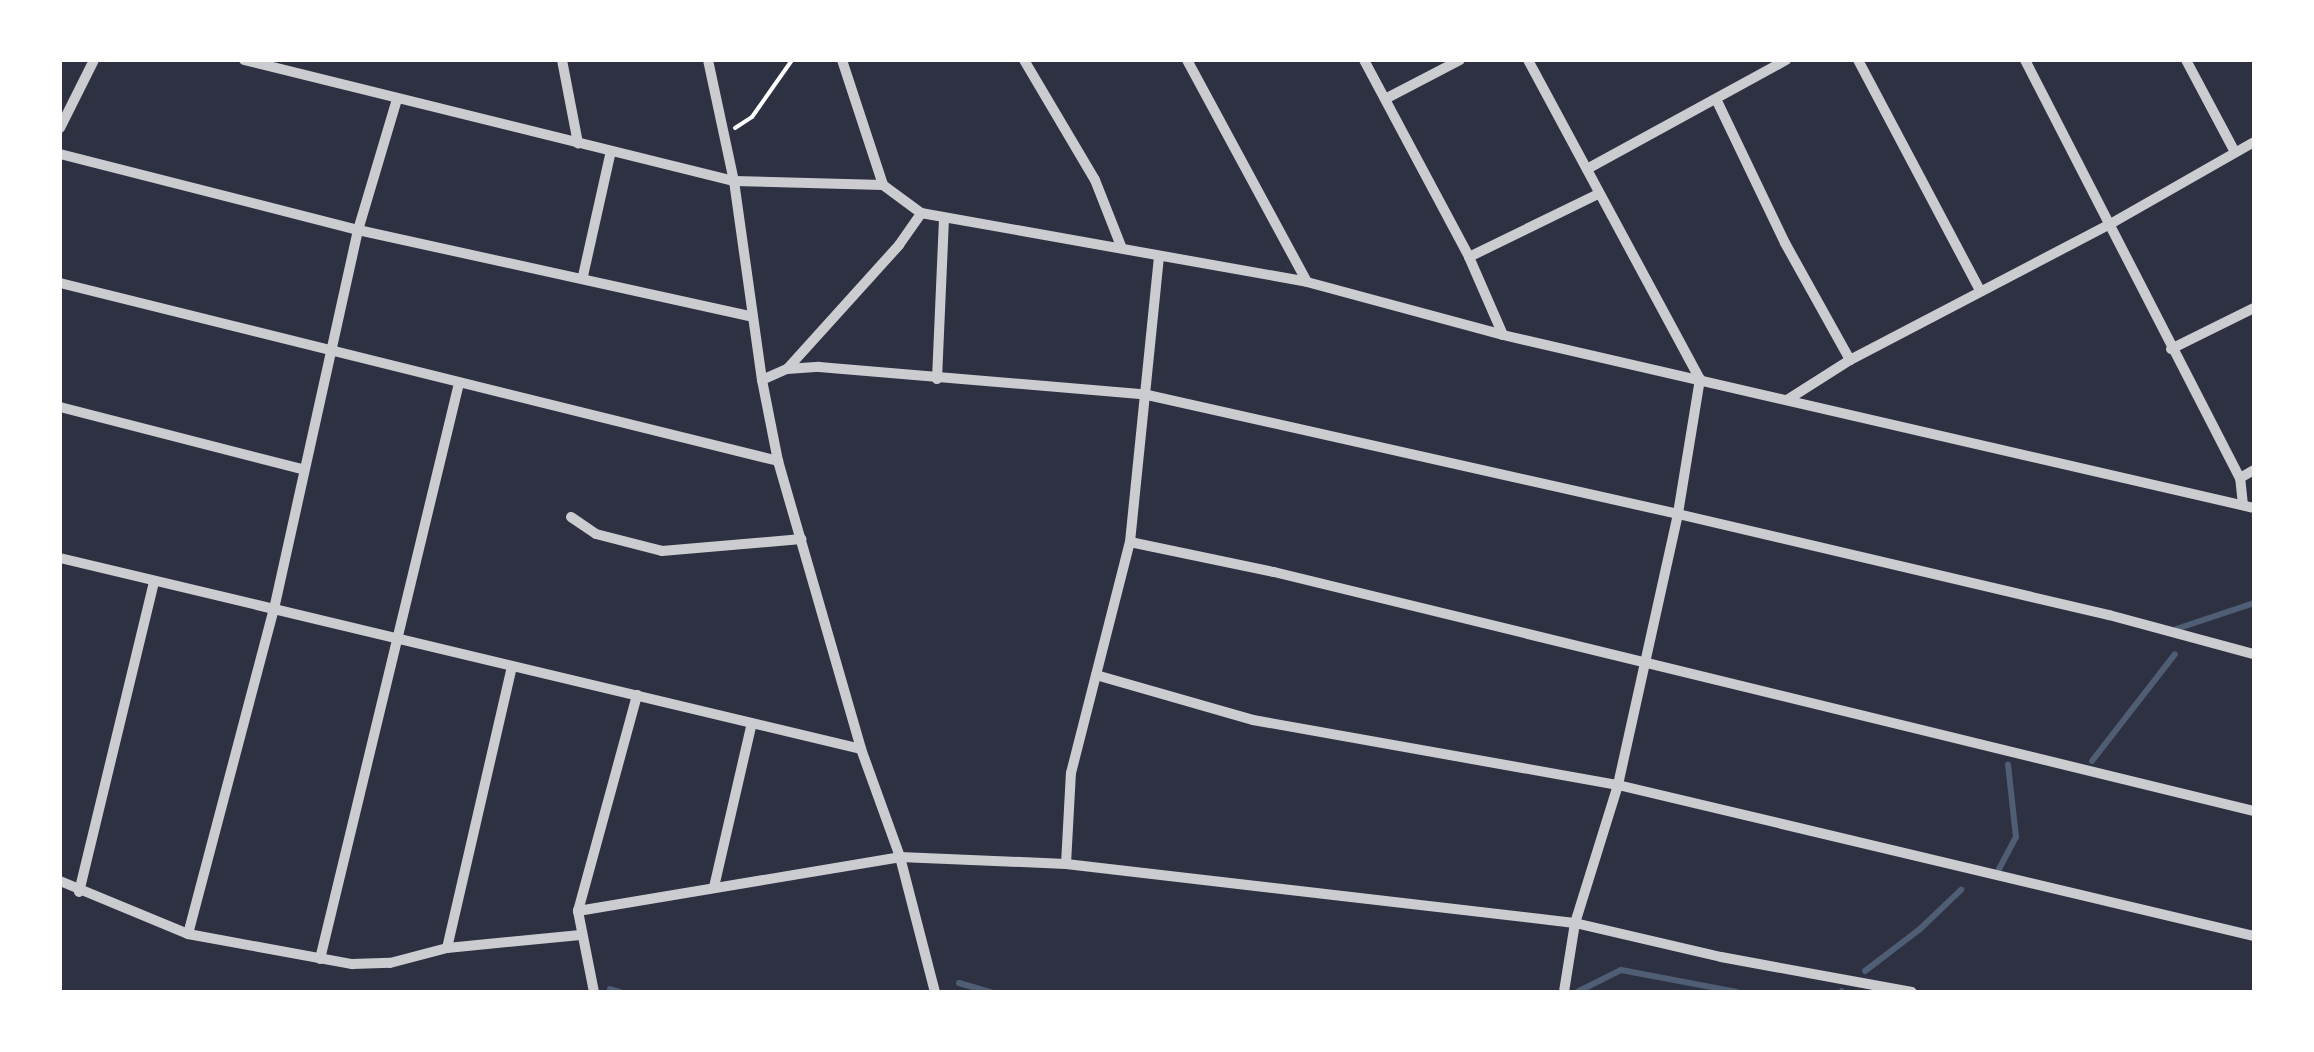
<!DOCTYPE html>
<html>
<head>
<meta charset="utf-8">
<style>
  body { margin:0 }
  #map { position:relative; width:2314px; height:1052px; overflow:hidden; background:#2d3142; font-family:"Open Sans",sans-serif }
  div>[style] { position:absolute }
  .stream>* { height:6px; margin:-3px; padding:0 3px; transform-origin:3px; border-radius:3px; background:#4f5d75 }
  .path>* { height:4px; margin:-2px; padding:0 2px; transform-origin:2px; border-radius:2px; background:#fff }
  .minor>* { height:10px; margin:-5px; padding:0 5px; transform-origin:5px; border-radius:5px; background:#caccd0 }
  span { translate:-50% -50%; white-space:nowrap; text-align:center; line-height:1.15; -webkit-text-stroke:10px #fff; paint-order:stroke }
  .frame { position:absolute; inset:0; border:62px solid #fff; pointer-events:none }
</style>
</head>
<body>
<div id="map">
  <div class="stream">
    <div style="left:2176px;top:629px;width:82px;rotate:-18.4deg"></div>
    <div style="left:2092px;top:761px;width:135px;rotate:-52.2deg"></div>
    <div style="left:1999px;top:869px;width:36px;rotate:-62deg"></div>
    <div style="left:2016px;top:837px;width:73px;rotate:-96.3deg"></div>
    <div style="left:1865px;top:971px;width:69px;rotate:-37.4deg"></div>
    <div style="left:1920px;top:929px;width:57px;rotate:-43.6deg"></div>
    <div style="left:959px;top:983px;width:33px;rotate:16deg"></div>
    <div style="left:610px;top:989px;width:10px;rotate:17deg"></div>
    <div style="left:1579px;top:991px;width:47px;rotate:-26.6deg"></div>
    <div style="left:1621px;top:970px;width:118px;rotate:10.7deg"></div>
    <div style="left:1841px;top:992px;width:1px;rotate:-45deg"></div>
  </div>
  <div class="path">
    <div style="left:735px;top:128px;width:20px;rotate:-33deg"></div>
    <div style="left:752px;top:117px;width:70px;rotate:-54.9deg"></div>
  </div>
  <div class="minor">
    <div style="left:244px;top:60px;width:505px;rotate:13.87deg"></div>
    <div style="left:734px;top:181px;width:149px;rotate:1.5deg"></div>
    <div style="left:883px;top:185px;width:47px;rotate:36.4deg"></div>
    <div style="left:921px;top:213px;width:392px;rotate:10.1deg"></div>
    <div style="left:1307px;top:282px;width:203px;rotate:15.1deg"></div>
    <div style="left:1503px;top:335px;width:771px;rotate:12.97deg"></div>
    <div style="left:562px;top:60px;width:85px;rotate:79.1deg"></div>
    <div style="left:708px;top:60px;width:124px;rotate:77.9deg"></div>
    <div style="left:734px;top:181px;width:201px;rotate:82deg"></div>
    <div style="left:762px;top:380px;width:83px;rotate:78.8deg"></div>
    <div style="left:778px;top:461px;width:300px;rotate:73.9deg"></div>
    <div style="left:861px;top:749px;width:115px;rotate:70.1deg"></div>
    <div style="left:900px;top:857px;width:139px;rotate:75.5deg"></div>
    <div style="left:842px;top:60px;width:132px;rotate:71.8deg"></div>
    <div style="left:1024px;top:60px;width:139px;rotate:59.4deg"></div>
    <div style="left:1095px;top:180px;width:71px;rotate:68.5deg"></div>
    <div style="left:1187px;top:60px;width:252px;rotate:61.6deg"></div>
    <div style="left:1364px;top:60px;width:223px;rotate:61.9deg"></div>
    <div style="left:1469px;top:257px;width:85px;rotate:66.4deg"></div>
    <div style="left:1528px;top:60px;width:362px;rotate:61.7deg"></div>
    <div style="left:1700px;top:379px;width:137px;rotate:99.3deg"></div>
    <div style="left:1678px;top:514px;width:278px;rotate:102.5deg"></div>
    <div style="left:1618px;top:785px;width:145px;rotate:107.3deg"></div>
    <div style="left:1575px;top:923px;width:70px;rotate:99.1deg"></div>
    <div style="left:1858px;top:60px;width:259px;rotate:62.1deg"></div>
    <div style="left:2025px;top:60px;width:470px;rotate:62.8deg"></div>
    <div style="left:2186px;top:60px;width:104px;rotate:62deg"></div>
    <div style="left:1387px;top:98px;width:82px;rotate:-27.5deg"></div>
    <div style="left:1717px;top:101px;width:157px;rotate:64.4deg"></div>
    <div style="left:1785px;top:243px;width:134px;rotate:60.9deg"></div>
    <div style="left:60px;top:128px;width:76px;rotate:-63.4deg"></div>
    <div style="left:60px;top:154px;width:308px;rotate:14.3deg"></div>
    <div style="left:358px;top:230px;width:404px;rotate:12.4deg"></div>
    <div style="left:1587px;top:169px;width:227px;rotate:-28.7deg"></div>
    <div style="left:1469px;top:257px;width:144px;rotate:-26deg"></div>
    <div style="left:583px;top:276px;width:128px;rotate:-77.4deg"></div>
    <div style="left:60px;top:283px;width:740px;rotate:13.92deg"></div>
    <div style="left:2171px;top:349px;width:93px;rotate:-26.3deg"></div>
    <div style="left:788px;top:368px;width:166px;rotate:-47.9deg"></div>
    <div style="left:899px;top:245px;width:39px;rotate:-55deg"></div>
    <div style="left:937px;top:379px;width:161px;rotate:-87.5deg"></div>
    <div style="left:762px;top:380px;width:27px;rotate:-24deg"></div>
    <div style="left:787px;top:369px;width:32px;rotate:-4deg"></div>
    <div style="left:819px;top:367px;width:325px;rotate:4.8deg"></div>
    <div style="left:1143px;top:394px;width:548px;rotate:12.64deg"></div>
    <div style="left:1678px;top:514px;width:443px;rotate:13.2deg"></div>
    <div style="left:2109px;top:615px;width:150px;rotate:15.1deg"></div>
    <div style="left:1787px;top:400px;width:75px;rotate:-32.4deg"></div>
    <div style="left:1850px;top:360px;width:296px;rotate:-27.6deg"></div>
    <div style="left:2112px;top:223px;width:163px;rotate:-29.7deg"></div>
    <div style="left:60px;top:407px;width:249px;rotate:14.4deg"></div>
    <div style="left:2243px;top:505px;width:27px;rotate:-96deg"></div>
    <div style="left:2240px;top:478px;width:16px;rotate:-30deg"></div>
    <div style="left:571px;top:517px;width:30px;rotate:34deg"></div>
    <div style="left:596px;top:534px;width:68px;rotate:14.4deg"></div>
    <div style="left:662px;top:551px;width:140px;rotate:-4.9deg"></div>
    <div style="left:1130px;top:542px;width:147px;rotate:11.8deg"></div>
    <div style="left:1274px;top:572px;width:1009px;rotate:13.71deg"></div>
    <div style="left:60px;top:558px;width:823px;rotate:13.41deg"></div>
    <div style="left:1096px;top:675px;width:163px;rotate:16deg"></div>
    <div style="left:1253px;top:720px;width:371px;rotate:10.1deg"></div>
    <div style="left:1618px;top:785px;width:654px;rotate:13.36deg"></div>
    <div style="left:1066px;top:864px;width:91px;rotate:-86.9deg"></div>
    <div style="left:1071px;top:773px;width:238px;rotate:-75.7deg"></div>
    <div style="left:1130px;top:542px;width:287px;rotate:-84.2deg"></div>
    <div style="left:60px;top:881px;width:139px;rotate:22.5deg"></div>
    <div style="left:188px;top:934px;width:167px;rotate:10.4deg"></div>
    <div style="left:352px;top:964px;width:38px;rotate:-2deg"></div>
    <div style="left:390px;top:963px;width:59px;rotate:-14.7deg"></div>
    <div style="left:447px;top:948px;width:134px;rotate:-5.6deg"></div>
    <div style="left:714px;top:887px;width:168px;rotate:-77deg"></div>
    <div style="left:79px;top:892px;width:320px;rotate:-76.4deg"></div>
    <div style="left:578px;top:911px;width:326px;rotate:-9.5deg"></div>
    <div style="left:900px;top:857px;width:166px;rotate:2.4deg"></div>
    <div style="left:1066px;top:864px;width:512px;rotate:6.61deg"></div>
    <div style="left:1575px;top:923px;width:150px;rotate:13.1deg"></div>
    <div style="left:1721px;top:957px;width:194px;rotate:10.4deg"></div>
    <div style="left:188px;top:934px;width:336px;rotate:-75.2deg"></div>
    <div style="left:274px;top:609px;width:388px;rotate:-77.5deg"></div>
    <div style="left:358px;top:230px;width:137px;rotate:-73.4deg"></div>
    <div style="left:447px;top:948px;width:289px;rotate:-77deg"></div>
    <div style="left:320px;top:959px;width:593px;rotate:-76.43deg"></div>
    <div style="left:594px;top:992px;width:83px;rotate:-101.2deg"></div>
    <div style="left:578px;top:911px;width:224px;rotate:-74.7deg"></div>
  </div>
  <div class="frame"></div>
</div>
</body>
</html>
